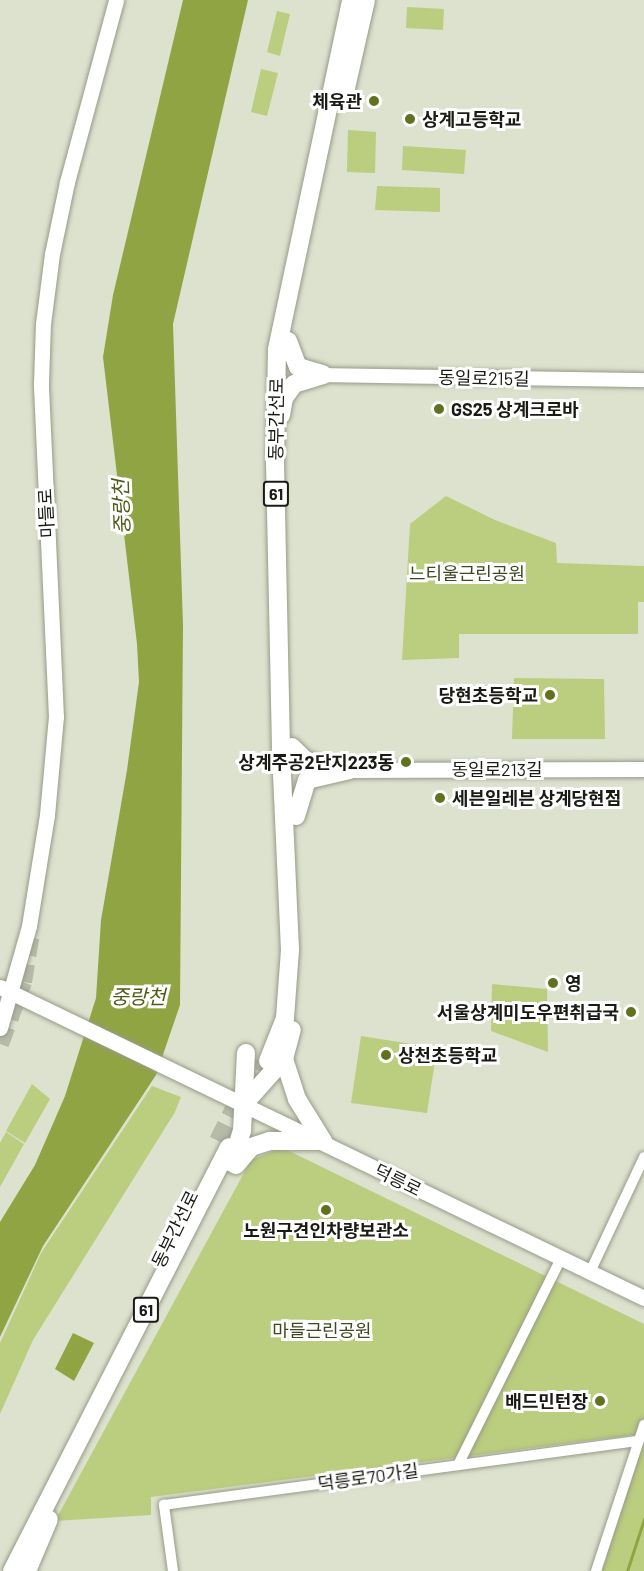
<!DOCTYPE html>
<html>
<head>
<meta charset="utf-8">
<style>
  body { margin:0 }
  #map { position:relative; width:644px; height:1571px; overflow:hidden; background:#dde2ce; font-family:Barlow,"Noto Sans KR",sans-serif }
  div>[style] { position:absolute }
  .green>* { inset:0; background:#bbcd7e }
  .water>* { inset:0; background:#91a443 }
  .stream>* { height:3px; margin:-1.5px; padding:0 1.5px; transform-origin:1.5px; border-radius:1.5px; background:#91a443 }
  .trunk-tunnel>* { height:18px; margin-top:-9px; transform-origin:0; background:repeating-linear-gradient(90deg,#b6baa9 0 18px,transparent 0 27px) }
  .roads { filter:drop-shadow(0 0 2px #969b88) drop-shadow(0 0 2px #969b88) }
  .minor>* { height:10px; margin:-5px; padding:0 5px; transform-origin:5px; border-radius:5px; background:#fff }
  .tertiary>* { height:14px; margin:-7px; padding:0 7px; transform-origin:7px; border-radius:7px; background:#fff }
  .secondary>* { height:15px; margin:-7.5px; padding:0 7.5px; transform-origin:7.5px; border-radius:7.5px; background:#fff }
  .trunk>* { height:18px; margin:-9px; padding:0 9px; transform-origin:9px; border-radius:9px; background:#fff }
  .dots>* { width:16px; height:16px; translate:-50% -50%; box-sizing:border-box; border:3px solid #fff; border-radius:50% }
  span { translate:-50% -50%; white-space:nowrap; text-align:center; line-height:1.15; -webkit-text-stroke:6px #fff; paint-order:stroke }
  .shield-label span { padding:2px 4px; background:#fff; border:2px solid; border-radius:4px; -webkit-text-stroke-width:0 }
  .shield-label { font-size:16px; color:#1a1b14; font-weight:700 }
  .poi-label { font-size:18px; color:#1a1b14; font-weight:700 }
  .right { translate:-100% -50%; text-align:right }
  .left { translate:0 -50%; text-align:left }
  .street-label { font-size:18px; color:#1a1b14 }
  .park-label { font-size:18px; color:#3f4820 }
  .water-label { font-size:20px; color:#4f5b16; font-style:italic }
</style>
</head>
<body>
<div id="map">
  <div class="green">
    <div style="clip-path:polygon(407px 7px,444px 9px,443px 30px,406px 28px)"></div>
    <div style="clip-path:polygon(277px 11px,290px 14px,280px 56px,267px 52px)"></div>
    <div style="clip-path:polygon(261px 69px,278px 73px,267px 116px,251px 112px)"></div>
    <div style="clip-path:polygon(348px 130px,376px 132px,375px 173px,347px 172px)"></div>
    <div style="clip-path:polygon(403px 146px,466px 150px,464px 174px,402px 170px)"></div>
    <div style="clip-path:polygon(377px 186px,440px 188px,440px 212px,375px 210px)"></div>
    <div style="clip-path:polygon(446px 496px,495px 520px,556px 543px,557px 563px,644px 566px,644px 602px,638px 602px,638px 634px,459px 634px,459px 658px,402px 660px,410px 524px)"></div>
    <div style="clip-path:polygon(514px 678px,604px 679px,605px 739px,512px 739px)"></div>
    <div style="clip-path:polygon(492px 984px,547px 989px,548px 1052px,491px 1031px)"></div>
    <div style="clip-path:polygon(361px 1036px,437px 1048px,427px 1113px,351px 1103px)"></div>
    <div style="clip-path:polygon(32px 1084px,50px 1099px,25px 1143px,6px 1131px)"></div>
    <div style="clip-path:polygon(152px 1086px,181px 1097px,175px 1112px,33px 1340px,0 1414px,0 1343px,23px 1293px,41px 1253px)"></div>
    <div style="clip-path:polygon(6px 1132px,24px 1144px,0 1187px,0 1143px)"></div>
    <div style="clip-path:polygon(276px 1150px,287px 1150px,644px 1324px,644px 1423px,640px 1434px,151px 1497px,151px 1515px,55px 1521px,251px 1160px)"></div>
    <div style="clip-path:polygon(644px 1439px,644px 1571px,602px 1571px,643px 1442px)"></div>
  </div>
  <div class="water">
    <div style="clip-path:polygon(183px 0,248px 0,173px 324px,183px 625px,180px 1005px,156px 1075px,43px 1246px,0 1337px,0 1222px,35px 1165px,65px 1096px,96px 998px,101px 920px,127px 770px,139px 682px,137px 644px,103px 357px,113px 295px)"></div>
    <div style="clip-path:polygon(73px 1333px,94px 1343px,74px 1381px,55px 1369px)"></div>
  </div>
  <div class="stream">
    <div style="left:627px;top:1571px;width:55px;rotate:-71.9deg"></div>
  </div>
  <div class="trunk-tunnel">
    <div style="left:0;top:1044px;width:66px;rotate:-69.6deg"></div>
    <div style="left:23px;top:982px;width:50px;rotate:-80.7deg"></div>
    <div style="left:218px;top:1141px;width:90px;rotate:-63.7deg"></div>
  </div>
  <div class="roads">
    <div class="minor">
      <div style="left:590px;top:1272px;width:127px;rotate:-64.8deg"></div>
      <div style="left:458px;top:1465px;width:231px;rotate:-63.5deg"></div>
      <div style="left:173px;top:1571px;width:67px;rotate:-97.8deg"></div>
      <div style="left:164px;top:1505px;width:478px;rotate:-7.7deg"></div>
      <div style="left:596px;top:1571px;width:154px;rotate:-71.8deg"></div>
    </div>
    <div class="tertiary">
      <div style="left:324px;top:375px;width:320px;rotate:0.9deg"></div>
    </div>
    <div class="secondary">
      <div style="left:350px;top:770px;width:294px;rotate:-0.2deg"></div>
      <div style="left:0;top:987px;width:715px;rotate:25.78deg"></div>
      <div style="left:0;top:1028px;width:106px;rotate:-74.1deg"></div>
      <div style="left:29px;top:926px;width:112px;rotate:-80.8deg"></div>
      <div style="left:47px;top:815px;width:98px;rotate:-84.8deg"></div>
      <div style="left:56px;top:717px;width:334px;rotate:-92.6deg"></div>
      <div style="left:41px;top:383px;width:59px;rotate:-88.1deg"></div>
      <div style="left:43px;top:324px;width:71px;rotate:-82.7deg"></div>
      <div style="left:52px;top:254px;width:74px;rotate:-78.2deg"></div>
      <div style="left:67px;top:182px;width:188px;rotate:-74.9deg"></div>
    </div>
    <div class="trunk">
      <div style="left:346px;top:88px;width:90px;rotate:-77.2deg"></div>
      <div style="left:288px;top:341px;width:28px;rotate:69deg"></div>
      <div style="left:298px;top:367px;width:25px;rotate:16deg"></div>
      <div style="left:281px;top:415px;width:17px;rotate:-80deg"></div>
      <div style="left:284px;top:398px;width:17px;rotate:-54deg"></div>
      <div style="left:294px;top:384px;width:31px;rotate:-17deg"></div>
      <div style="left:292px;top:747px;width:18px;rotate:45deg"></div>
      <div style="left:305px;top:760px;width:33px;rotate:18deg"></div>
      <div style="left:296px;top:816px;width:38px;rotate:-73deg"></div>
      <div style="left:307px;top:780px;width:44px;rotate:-13.1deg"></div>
      <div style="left:284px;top:1059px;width:42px;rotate:72deg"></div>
      <div style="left:297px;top:1099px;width:49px;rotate:58.2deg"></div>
      <div style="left:268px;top:1061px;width:46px;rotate:-68.4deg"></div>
      <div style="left:285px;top:1018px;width:68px;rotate:-85.8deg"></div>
      <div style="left:290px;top:950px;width:202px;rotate:-92.6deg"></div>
      <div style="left:281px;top:748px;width:285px;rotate:-91.2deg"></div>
      <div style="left:275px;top:463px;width:114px;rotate:-89deg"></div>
      <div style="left:277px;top:349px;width:357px;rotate:-78deg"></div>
      <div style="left:243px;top:1105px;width:62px;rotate:-48.3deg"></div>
      <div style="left:284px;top:1059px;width:30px;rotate:-75deg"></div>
      <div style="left:232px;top:1163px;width:34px;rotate:-73deg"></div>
      <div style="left:242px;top:1131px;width:78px;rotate:-87.1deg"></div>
      <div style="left:236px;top:1165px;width:23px;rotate:-50deg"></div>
      <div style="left:251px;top:1147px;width:20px;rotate:-18deg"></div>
      <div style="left:270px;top:1141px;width:53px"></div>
      <div style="left:12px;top:1571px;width:476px;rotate:-62.9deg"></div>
      <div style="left:27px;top:1571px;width:56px;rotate:-67.1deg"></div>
    </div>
  </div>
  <div class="dots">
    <div style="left:374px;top:101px;background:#62711d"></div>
    <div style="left:410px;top:119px;background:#62711d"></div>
    <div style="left:439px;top:409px;background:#62711d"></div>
    <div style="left:550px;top:695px;background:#62711d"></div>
    <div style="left:406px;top:762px;background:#62711d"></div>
    <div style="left:440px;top:798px;background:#62711d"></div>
    <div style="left:553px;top:983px;background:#62711d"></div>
    <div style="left:631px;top:1012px;background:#62711d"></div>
    <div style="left:386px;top:1055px;background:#62711d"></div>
    <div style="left:326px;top:1210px;background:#62711d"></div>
    <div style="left:600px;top:1401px;background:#62711d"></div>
  </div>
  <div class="shield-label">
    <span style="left:276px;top:494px">61</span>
    <span style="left:146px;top:1310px">61</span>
  </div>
  <div class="poi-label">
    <span class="right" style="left:362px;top:101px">체육관</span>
    <span class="left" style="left:422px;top:119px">상계고등학교</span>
    <span class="left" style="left:451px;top:409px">GS25 상계크로바</span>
    <span class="right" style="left:538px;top:695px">당현초등학교</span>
    <span class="right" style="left:394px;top:762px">상계주공2단지223동</span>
    <span class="left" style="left:452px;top:798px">세븐일레븐 상계당현점</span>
    <span class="left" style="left:565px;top:983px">영</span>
    <span class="right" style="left:619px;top:1012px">서울상계미도우편취급국</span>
    <span class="left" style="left:398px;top:1055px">상천초등학교</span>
    <span style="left:326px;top:1230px">노원구견인차량보관소</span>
    <span class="right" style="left:588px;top:1401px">배드민턴장</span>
  </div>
  <div class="street-label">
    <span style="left:484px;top:378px;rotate:1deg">동일로215길</span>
    <span style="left:276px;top:419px;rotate:-89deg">동부간선로</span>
    <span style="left:46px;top:513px;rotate:-93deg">마들로</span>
    <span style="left:497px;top:769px">동일로213길</span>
    <span style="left:398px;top:1180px;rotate:26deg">덕릉로</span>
    <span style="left:175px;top:1229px;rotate:-64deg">동부간선로</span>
    <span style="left:368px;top:1477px;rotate:-8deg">덕릉로70가길</span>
  </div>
  <div class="park-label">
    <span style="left:467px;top:573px">느티울근린공원</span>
    <span style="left:322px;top:1330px">마들근린공원</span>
  </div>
  <div class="water-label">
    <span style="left:121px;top:507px;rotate:-92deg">중랑천</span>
    <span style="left:138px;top:996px">중랑천</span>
  </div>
</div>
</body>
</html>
